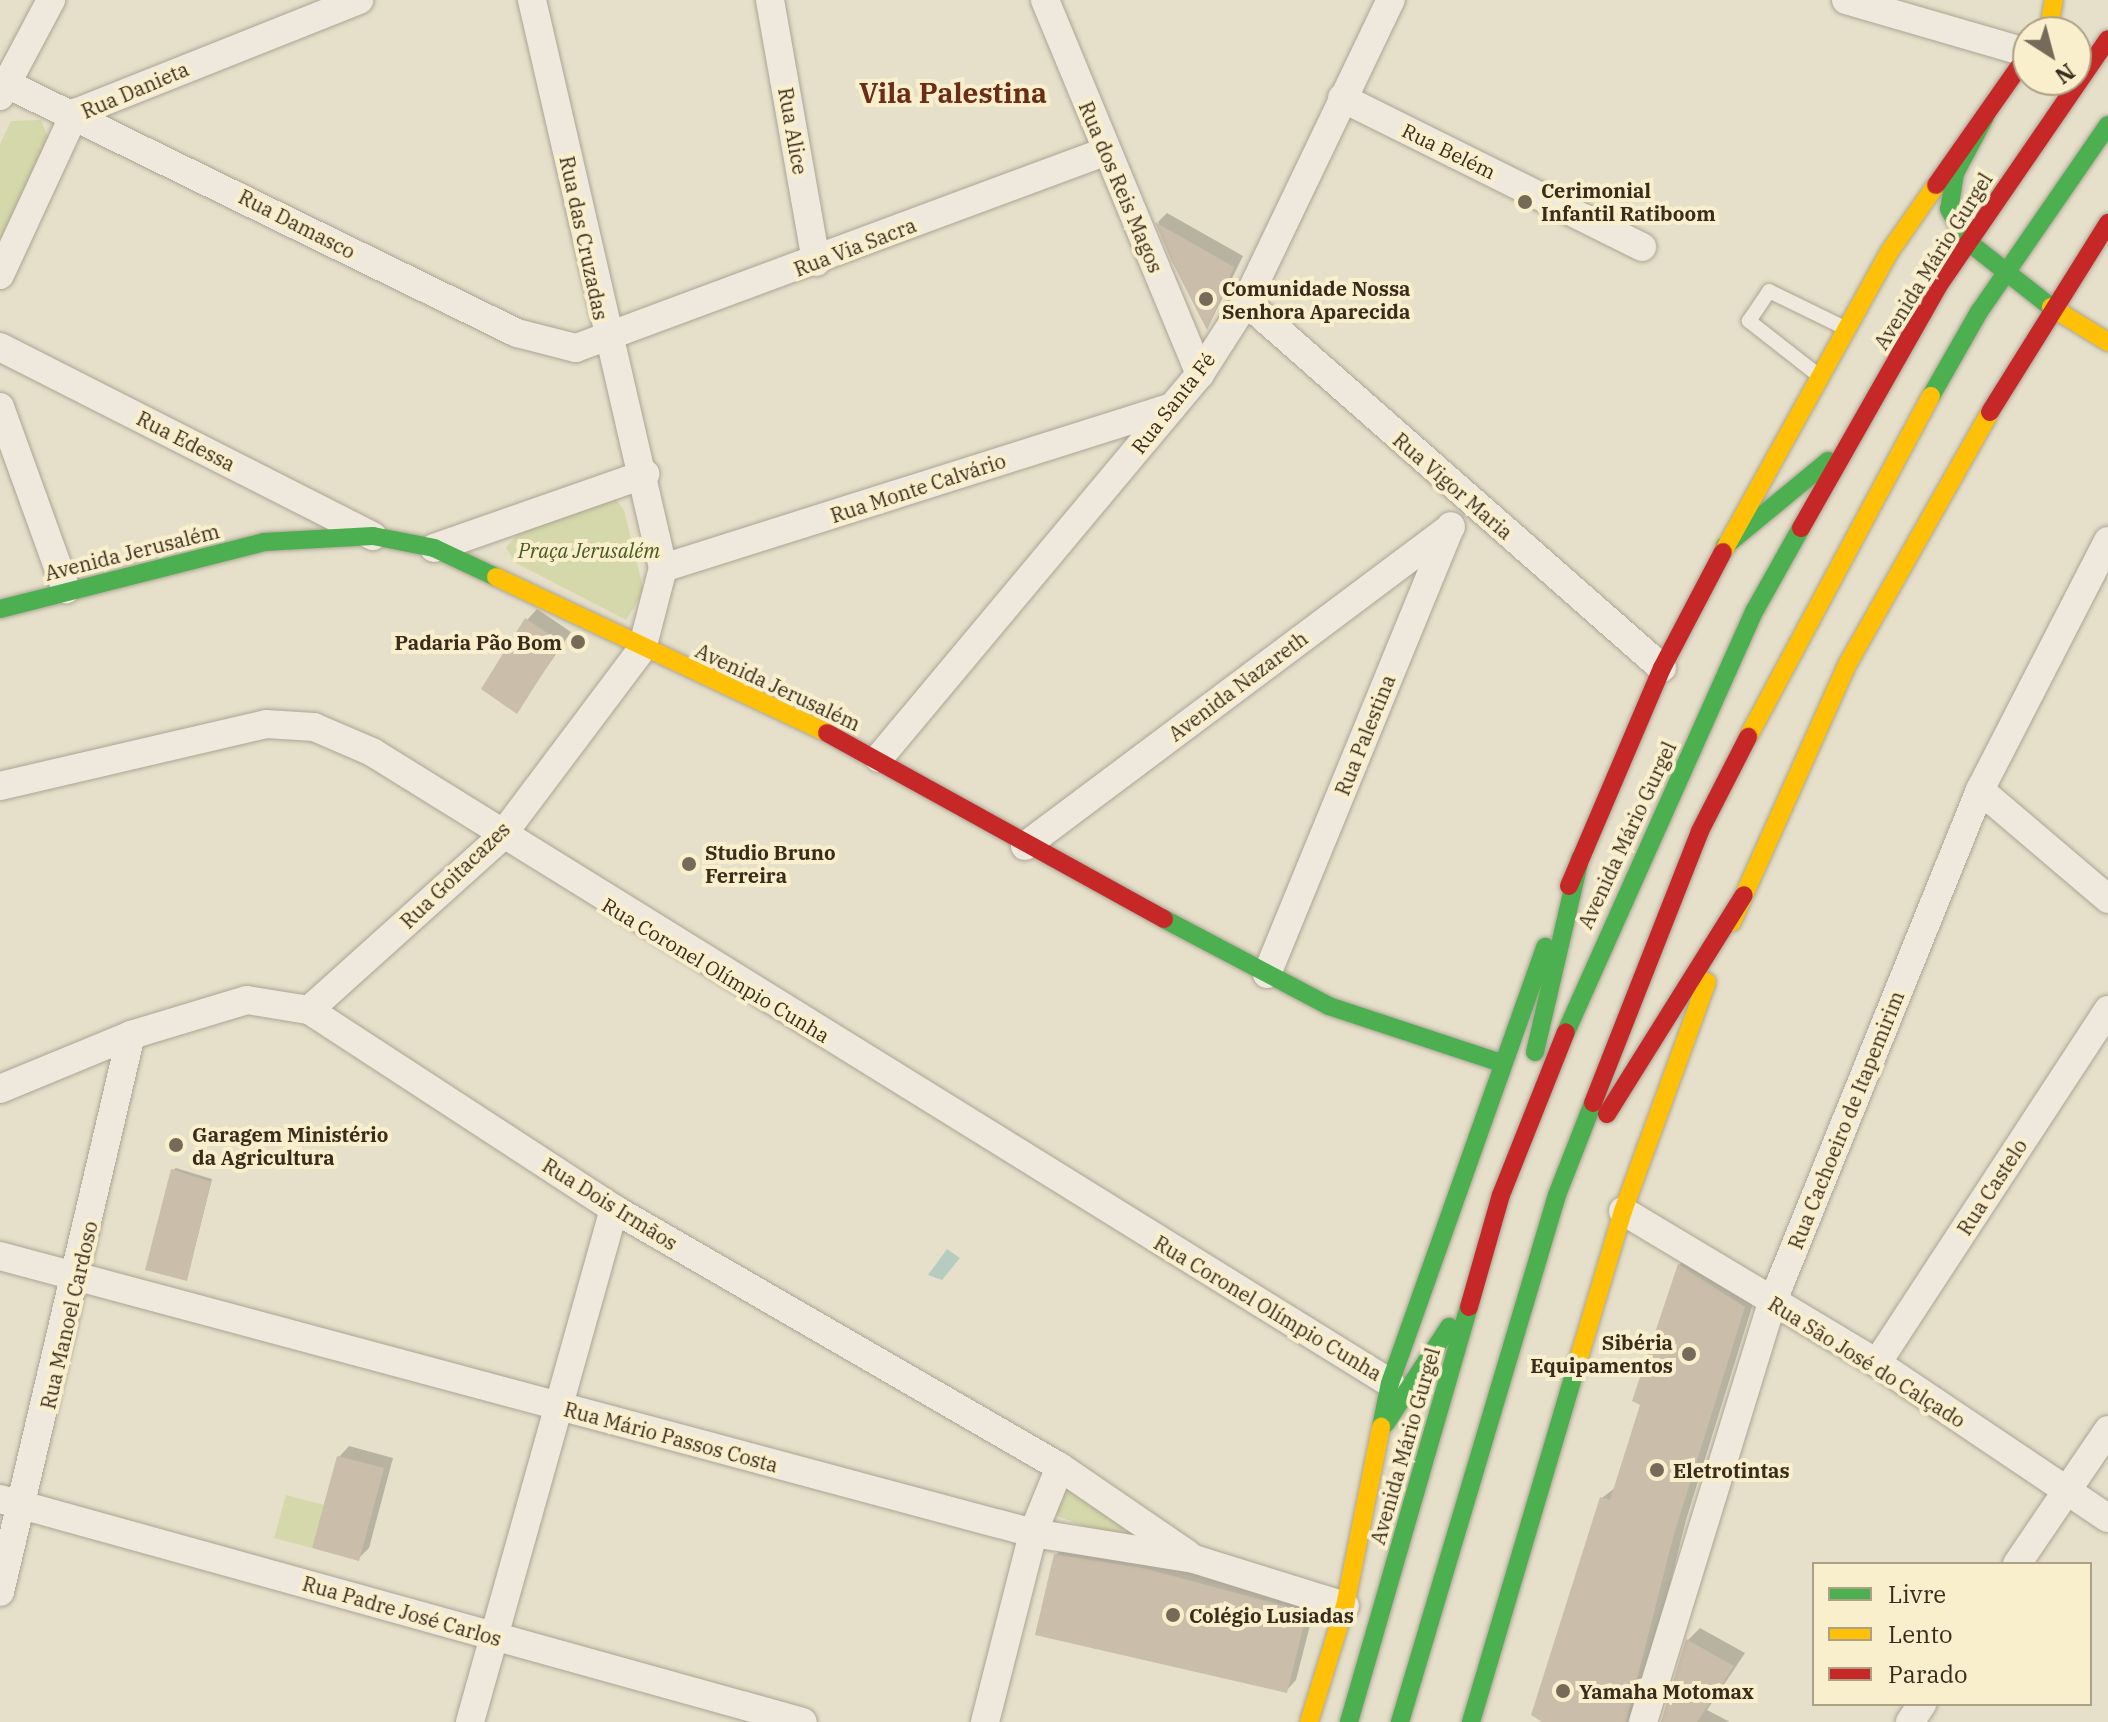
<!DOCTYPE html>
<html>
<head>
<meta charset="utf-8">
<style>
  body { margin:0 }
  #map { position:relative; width:2108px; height:1722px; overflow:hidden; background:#e6e0ca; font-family:"IBM Plex Serif",serif }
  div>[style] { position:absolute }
  .green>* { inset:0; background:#d4d8aa }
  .water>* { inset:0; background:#b6ccc0 }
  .shadow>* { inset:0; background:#0003 }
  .building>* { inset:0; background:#cabdaa }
  .roads { filter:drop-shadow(0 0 2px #aba494) drop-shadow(0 0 2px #aba494) }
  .lane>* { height:14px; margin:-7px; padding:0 7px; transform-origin:7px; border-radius:7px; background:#eee9dc }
  .street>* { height:28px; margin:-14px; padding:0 14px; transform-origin:14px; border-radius:14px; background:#eee9dc }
  .fast>* { height:18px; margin:-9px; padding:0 9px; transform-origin:9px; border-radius:9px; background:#4caf50 }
  .slow>* { height:18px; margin:-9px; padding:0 9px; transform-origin:9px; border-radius:9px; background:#ffc107 }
  .jam>* { height:18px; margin:-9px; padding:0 9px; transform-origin:9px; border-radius:9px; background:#c62828 }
  .dots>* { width:22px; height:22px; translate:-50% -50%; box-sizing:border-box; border:4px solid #f9efcd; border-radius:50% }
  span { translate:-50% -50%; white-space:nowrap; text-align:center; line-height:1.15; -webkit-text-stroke:8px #f9efcd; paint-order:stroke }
  .street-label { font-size:20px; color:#3a2c1a }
  .poi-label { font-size:20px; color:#3a2c1a; font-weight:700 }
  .left { translate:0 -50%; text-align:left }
  .right { translate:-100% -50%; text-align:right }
  .park-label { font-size:20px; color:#47591f; font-style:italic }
  .district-label { font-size:28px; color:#6c2c15; font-weight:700 }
  .legend { position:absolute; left:1812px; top:1562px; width:280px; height:144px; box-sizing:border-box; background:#f9efcd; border:2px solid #ada185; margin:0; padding:10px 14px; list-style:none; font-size:24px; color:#3a2c1a }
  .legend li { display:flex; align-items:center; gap:16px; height:40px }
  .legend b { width:40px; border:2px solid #ada185 }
  .north { position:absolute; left:2012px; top:16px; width:80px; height:80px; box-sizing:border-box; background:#f9efcd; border:2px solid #ada185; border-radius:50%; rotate:144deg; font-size:22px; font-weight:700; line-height:32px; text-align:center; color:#3a2c1a }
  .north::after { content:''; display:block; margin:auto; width:28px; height:36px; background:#766b58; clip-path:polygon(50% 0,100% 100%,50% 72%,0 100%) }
</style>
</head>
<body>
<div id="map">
  <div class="green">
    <div style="clip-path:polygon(41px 120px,49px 140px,0 240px,0 144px,11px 121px)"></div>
    <div style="clip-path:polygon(613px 496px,624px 510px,644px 592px,626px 620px,516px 563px,506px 548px,524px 526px)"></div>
    <div style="clip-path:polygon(1063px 1481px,1125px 1528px,1121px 1533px,1115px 1538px,1052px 1514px)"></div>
    <div style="clip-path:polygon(286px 1495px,324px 1505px,312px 1548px,274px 1538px)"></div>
  </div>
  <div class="water">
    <div style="clip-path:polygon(947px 1249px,960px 1258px,942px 1280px,928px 1275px)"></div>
  </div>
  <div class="shadow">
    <div style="clip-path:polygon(1167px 213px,1243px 256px,1208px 327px,1158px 222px)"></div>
    <div style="clip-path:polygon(537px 609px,571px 632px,517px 711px,527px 620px)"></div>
    <div style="clip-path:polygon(176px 1168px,212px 1179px,187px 1279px,173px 1170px)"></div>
    <div style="clip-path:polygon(1691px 1253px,1756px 1294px,1686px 1520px,1638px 1712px,1647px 1722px,1545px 1722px,1602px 1498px,1616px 1487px,1642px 1404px,1634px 1400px,1679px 1265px)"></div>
    <div style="clip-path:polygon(349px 1446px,393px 1458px,369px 1548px,359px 1558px,339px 1457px)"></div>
    <div style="clip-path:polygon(1067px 1544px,1154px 1558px,1316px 1602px,1296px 1680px,1286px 1691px,1056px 1555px)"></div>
    <div style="clip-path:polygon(1700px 1628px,1745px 1653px,1707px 1710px,1730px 1722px,1661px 1722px,1688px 1640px)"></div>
  </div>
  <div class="building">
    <div style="clip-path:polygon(1155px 222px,1234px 267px,1207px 330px,1171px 260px)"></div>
    <div style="clip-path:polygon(525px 618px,562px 643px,517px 714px,481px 689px)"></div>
    <div style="clip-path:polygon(171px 1169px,211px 1182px,187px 1281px,145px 1270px)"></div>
    <div style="clip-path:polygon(1678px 1264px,1745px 1307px,1674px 1534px,1626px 1722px,1542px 1722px,1531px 1715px,1600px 1497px,1610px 1500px,1640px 1405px,1632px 1401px)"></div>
    <div style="clip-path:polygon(337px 1456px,384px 1468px,359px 1561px,312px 1548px)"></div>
    <div style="clip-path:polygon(1054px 1554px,1143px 1568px,1307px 1612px,1287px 1693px,1035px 1635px)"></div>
    <div style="clip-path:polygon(1686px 1639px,1734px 1666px,1697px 1722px,1661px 1722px)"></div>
  </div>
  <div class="roads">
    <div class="lane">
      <div style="left:1818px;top:375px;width:88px;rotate:-142deg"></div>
      <div style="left:1749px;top:321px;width:36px;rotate:-56deg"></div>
      <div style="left:1769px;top:291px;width:85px;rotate:26deg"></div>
    </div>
    <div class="street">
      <div style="left:770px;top:0;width:266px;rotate:80deg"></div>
      <div style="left:1045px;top:0;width:405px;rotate:67.5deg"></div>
      <div style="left:1846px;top:0;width:190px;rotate:16.2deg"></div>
      <div style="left:5px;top:83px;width:570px;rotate:26.03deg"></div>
      <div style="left:517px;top:333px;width:61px;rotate:14.3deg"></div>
      <div style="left:576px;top:348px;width:563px;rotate:-20.37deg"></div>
      <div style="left:0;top:96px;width:109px;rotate:-62deg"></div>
      <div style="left:1342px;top:98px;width:335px;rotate:26.4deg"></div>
      <div style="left:0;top:275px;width:179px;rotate:-65.2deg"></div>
      <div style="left:75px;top:113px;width:306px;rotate:-21.7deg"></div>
      <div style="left:1246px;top:302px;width:554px;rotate:41.34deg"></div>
      <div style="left:0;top:347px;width:418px;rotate:26.9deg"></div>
      <div style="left:0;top:407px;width:194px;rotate:70.1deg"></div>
      <div style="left:434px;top:548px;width:224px;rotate:-19.3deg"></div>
      <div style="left:663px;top:568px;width:534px;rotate:-17.55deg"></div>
      <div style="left:879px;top:758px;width:500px;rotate:-50.11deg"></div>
      <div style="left:1200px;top:374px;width:85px;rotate:-57.4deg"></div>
      <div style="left:1246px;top:302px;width:335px;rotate:-64.4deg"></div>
      <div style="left:0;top:786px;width:273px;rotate:-13.1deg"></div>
      <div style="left:266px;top:724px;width:48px;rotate:3.6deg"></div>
      <div style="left:314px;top:727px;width:63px;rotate:23.3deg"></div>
      <div style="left:372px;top:752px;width:1198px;rotate:31.79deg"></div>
      <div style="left:1980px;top:790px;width:168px;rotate:40.4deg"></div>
      <div style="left:1025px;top:846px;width:532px;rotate:-36.83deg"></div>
      <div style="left:1267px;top:974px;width:484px;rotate:-67.7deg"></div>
      <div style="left:309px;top:1010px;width:257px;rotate:-42deg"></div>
      <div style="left:500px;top:838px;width:236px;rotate:-53.1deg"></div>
      <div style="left:642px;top:649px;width:84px;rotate:-75.5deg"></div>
      <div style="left:663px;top:568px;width:583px;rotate:-102.99deg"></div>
      <div style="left:0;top:1089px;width:142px;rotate:-22.4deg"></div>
      <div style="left:131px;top:1035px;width:121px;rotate:-16.8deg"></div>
      <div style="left:247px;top:1000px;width:63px;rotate:9.2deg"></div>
      <div style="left:309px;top:1010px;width:364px;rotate:33.1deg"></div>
      <div style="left:614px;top:1209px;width:515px;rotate:30.05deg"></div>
      <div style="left:1060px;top:1467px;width:154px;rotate:34.4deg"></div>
      <div style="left:1623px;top:1211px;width:296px;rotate:30.9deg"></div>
      <div style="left:1877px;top:1363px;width:278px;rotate:33.9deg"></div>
      <div style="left:0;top:1256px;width:1069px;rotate:15.01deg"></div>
      <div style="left:1033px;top:1533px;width:163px;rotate:9.2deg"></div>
      <div style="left:1194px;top:1559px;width:158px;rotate:17.3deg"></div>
      <div style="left:1877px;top:1363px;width:422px;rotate:-56.8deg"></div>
      <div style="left:0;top:1499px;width:833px;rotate:15.52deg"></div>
      <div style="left:2017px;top:1564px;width:162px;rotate:-55.8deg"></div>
      <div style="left:0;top:1592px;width:572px;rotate:-76.77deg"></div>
      <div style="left:470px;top:1722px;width:533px;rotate:-74.32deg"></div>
      <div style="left:985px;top:1722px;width:195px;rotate:-75.7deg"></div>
      <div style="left:1033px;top:1533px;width:71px;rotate:-67.8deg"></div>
      <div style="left:1643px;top:1722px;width:438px;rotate:-72.9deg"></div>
      <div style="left:1772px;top:1303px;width:554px;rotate:-67.93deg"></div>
      <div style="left:1980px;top:790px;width:280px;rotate:-62.8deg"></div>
      <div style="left:1910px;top:1722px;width:22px;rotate:-56deg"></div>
    </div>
    <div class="fast">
      <div style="left:1985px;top:117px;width:64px;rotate:118.2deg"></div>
      <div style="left:1955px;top:173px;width:36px;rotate:99deg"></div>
      <div style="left:1949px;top:209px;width:37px;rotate:61deg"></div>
      <div style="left:1967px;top:241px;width:107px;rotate:38.2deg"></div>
      <div style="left:1931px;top:396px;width:97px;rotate:-60.3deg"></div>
      <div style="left:1979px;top:312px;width:227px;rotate:-55.4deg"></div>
      <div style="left:1725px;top:546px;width:134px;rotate:-39.5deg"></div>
      <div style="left:0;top:609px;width:272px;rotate:-14.2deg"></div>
      <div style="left:264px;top:542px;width:109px;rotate:-3.2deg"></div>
      <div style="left:373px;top:536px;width:62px;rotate:11.1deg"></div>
      <div style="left:434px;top:548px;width:68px;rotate:25.1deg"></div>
      <div style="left:1164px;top:919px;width:187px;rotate:27.8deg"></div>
      <div style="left:1329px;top:1006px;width:178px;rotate:18.3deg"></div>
      <div style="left:1566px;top:1032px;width:462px;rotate:-65.9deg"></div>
      <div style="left:1755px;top:610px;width:94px;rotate:-60.7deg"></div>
      <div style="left:1535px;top:1052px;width:199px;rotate:-76.9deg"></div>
      <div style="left:1386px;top:1423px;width:115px;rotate:-56.7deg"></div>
      <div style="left:1381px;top:1427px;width:45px;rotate:-78.4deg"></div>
      <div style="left:1390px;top:1383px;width:463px;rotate:-70.4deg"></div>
      <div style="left:1349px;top:1722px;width:432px;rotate:-73.9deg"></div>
      <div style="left:1400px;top:1722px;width:550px;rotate:-73.41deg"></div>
      <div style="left:1557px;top:1195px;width:99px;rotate:-68.6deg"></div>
      <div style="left:1471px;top:1722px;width:377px;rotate:-73.5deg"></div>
    </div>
    <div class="slow">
      <div style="left:2050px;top:22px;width:22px;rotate:-80deg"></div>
      <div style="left:2051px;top:307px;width:67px;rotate:31.6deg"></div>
      <div style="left:1723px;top:552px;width:344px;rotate:-61deg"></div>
      <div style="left:1890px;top:251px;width:80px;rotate:-55.1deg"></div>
      <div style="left:496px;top:577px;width:366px;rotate:25.2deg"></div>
      <div style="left:1748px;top:737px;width:387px;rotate:-61.8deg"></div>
      <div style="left:1732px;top:922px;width:282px;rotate:-65.9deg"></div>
      <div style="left:1847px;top:665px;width:291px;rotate:-60.5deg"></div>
      <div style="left:1578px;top:1361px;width:157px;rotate:-73.3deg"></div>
      <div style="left:1623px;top:1211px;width:244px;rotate:-69.9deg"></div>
      <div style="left:1309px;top:1722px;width:121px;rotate:-72.8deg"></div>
      <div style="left:1345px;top:1606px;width:183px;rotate:-78.6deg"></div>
    </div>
    <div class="jam">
      <div style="left:1936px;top:185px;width:160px;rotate:-54.9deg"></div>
      <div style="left:1990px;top:412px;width:223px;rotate:-58deg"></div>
      <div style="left:1801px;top:528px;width:279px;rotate:-60.4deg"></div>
      <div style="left:1939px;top:285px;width:298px;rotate:-55.5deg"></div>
      <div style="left:827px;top:733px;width:385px;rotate:28.9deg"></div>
      <div style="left:1569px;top:886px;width:237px;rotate:-66.9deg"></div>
      <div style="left:1662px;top:668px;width:131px;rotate:-62.3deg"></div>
      <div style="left:1593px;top:1103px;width:292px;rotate:-68.5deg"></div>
      <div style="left:1700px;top:831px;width:106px;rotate:-62.9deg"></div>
      <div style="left:1607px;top:1114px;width:258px;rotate:-58deg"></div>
      <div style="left:1469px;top:1307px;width:116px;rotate:-74.1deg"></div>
      <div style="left:1501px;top:1195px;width:175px;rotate:-68.3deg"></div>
    </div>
  </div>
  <div class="dots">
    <div style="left:1525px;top:202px;background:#766b58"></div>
    <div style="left:1206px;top:299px;background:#766b58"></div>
    <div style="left:578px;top:642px;background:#766b58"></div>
    <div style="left:689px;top:864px;background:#766b58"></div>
    <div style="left:176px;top:1145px;background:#766b58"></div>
    <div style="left:1689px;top:1354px;background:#766b58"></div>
    <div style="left:1657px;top:1470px;background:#766b58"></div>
    <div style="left:1173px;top:1615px;background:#766b58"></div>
    <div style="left:1563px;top:1691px;background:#766b58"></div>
  </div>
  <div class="street-label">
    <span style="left:135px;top:90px;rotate:-23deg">Rua Danieta</span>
    <span style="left:793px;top:131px;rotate:80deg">Rua Alice</span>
    <span style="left:1449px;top:151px;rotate:26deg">Rua Belém</span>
    <span style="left:1121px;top:187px;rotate:67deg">Rua dos Reis Magos</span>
    <span style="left:297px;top:224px;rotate:27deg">Rua Damasco</span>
    <span style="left:584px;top:238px;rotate:78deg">Rua das Cruzadas</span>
    <span style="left:855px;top:247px;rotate:-21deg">Rua Via Sacra</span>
    <span style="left:1933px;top:261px;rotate:-58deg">Avenida Mário Gurgel</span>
    <span style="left:1173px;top:403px;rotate:-52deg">Rua Santa Fé</span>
    <span style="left:186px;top:441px;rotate:27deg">Rua Edessa</span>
    <span style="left:1453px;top:486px;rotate:41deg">Rua Vigor Maria</span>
    <span style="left:918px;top:488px;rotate:-18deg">Rua Monte Calvário</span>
    <span style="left:132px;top:552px;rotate:-14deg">Avenida Jerusalém</span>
    <span style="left:1238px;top:686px;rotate:-37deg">Avenida Nazareth</span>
    <span style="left:778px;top:687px;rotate:25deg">Avenida Jerusalém</span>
    <span style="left:1365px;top:735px;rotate:-68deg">Rua Palestina</span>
    <span style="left:1627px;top:835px;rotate:-65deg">Avenida Mário Gurgel</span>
    <span style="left:455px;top:875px;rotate:-44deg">Rua Goitacazes</span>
    <span style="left:716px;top:970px;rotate:31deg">Rua Coronel Olímpio Cunha</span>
    <span style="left:1846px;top:1120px;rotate:-68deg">Rua Cachoeiro de Itapemirim</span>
    <span style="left:1992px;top:1187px;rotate:-57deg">Rua Castelo</span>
    <span style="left:610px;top:1204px;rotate:32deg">Rua Dois Irmãos</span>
    <span style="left:1268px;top:1308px;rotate:31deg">Rua Coronel Olímpio Cunha</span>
    <span style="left:69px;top:1315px;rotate:-77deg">Rua Manoel Cardoso</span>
    <span style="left:1867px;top:1362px;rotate:32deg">Rua São José do Calçado</span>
    <span style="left:671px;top:1437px;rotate:15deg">Rua Mário Passos Costa</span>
    <span style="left:1405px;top:1446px;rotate:-74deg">Avenida Mário Gurgel</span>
    <span style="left:402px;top:1611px;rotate:16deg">Rua Padre José Carlos</span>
  </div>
  <div class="poi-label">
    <span class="left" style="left:1541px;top:202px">Cerimonial<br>Infantil Ratiboom</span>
    <span class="left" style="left:1222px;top:300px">Comunidade Nossa<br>Senhora Aparecida</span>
    <span class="right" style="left:562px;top:642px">Padaria Pão Bom</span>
    <span class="left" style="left:705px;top:864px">Studio Bruno<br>Ferreira</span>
    <span class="left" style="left:192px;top:1146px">Garagem Ministério<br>da Agricultura</span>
    <span class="right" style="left:1673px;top:1354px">Sibéria<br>Equipamentos</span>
    <span class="left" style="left:1673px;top:1470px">Eletrotintas</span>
    <span class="left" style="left:1189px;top:1615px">Colégio Lusiadas</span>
    <span class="left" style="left:1579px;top:1691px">Yamaha Motomax</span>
  </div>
  <div class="park-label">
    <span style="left:589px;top:550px">Praça Jerusalém</span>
  </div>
  <div class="district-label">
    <span style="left:953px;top:93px">Vila Palestina</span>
  </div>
  <ul class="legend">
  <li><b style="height:10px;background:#4caf50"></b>Livre</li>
  <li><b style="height:10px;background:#ffc107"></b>Lento</li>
  <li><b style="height:10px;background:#c62828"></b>Parado</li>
  </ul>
  <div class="north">N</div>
</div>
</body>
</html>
